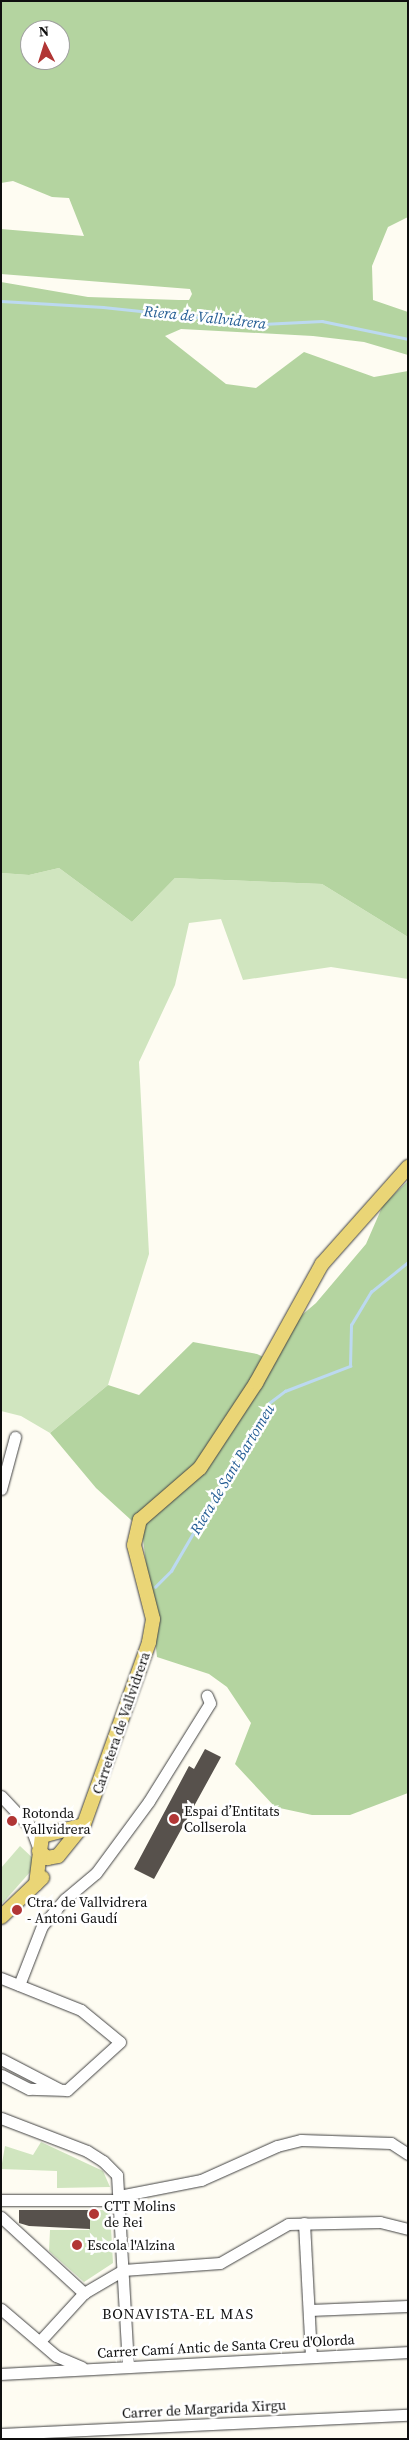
<!DOCTYPE html>
<html>
<head>
<meta charset="utf-8">
<style>
  body { margin:0 }
  #map { position:relative; width:409px; height:2440px; overflow:hidden; background:#fefcf2; font-family:"Source Serif 4",serif }
  div>[style] { position:absolute }
  .green>* { inset:0; background:#d0e5bf }
  .forest>* { inset:0; background:#b4d4a0 }
  .stream>* { height:2.5px; margin:-1.25px; padding:0 1.25px; transform-origin:1.25px; border-radius:1.25px; background:#bcd9f0 }
  .building>* { inset:0; background:#57514c }
  .roads { filter:drop-shadow(0 0 1px #424242) drop-shadow(0 0 1px #424242) }
  .minor>* { height:11px; margin:-5.5px; padding:0 5.5px; transform-origin:5.5px; border-radius:5.5px; background:#fff }
  .major>* { height:14px; margin:-7px; padding:0 7px; transform-origin:7px; border-radius:7px; background:#ead576 }
  .dots>* { width:14px; height:14px; translate:-50% -50%; box-sizing:border-box; border:2px solid #fff; border-radius:50% }
  span { translate:-50% -50%; white-space:nowrap; text-align:center; line-height:1.15; -webkit-text-stroke:5px #fff; paint-order:stroke }
  .street-label { font-size:14px; color:#0f0f0f }
  .poi-label { font-size:14px; color:#0f0f0f }
  .left { translate:0 -50%; text-align:left }
  .water-label { font-size:15px; color:#245d94; font-style:italic }
  .neighbourhood-label { font-size:15px; color:#0f0f0f; letter-spacing:1px }
  .frame { position:absolute; inset:0; border:2px solid #0f0f0f; pointer-events:none }
  .north { position:absolute; left:20px; top:20px; width:50px; height:50px; box-sizing:border-box; background:#fff; border:1px solid #9f9f9f; border-radius:50%; rotate:355deg; font-size:14px; font-weight:700; line-height:20px; text-align:center; color:#0f0f0f }
  .north::after { content:''; display:block; margin:auto; width:18px; height:22px; background:#b13635; clip-path:polygon(50% 0,100% 100%,50% 72%,0 100%) }
</style>
</head>
<body>
<div id="map">
  <div class="green">
    <div style="clip-path:polygon(59px 868px,132px 922px,175px 878px,322px 884px,408px 937px,408px 979px,331px 967px,243px 980px,221px 919px,189px 923px,175px 985px,139px 1062px,149px 1254px,108px 1385px,50px 1433px,21px 1416px,1px 1411px,1px 873px,29px 875px)"></div>
    <div style="clip-path:polygon(20px 1846px,38px 1863px,1px 1905px,1px 1868px)"></div>
    <div style="clip-path:polygon(41px 2142px,103px 2171px,110px 2187px,57px 2188px,57px 2171px,1px 2169px,5px 2146px,33px 2155px)"></div>
    <div style="clip-path:polygon(90px 2210px,110px 2210px,113px 2263px,84px 2282px,49px 2251px,50px 2230px,89px 2230px)"></div>
  </div>
  <div class="forest">
    <div style="clip-path:polygon(evenodd,1px 1px,408px 1px,408px 217px,388px 227px,372px 266px,373px 300px,408px 312px,408px 355px,364px 342px,313px 336px,181px 329px,165px 336px,226px 384px,256px 388px,304px 352px,374px 377px,408px 371px,408px 937px,322px 884px,175px 878px,132px 922px,59px 868px,29px 875px,1px 873px,1px 282px,88px 297px,179px 300px,189px 300px,192px 294px,190px 289px,1px 274px,1px 229px,84px 236px,69px 198px,52px 197px,13px 181px,1px 183px,1px 1px,30px 30px,60px 30px,60px 60px,30px 60px,30px 30px)"></div>
    <div style="clip-path:polygon(408px 1181px,408px 1793px,350px 1815px,312px 1815px,275px 1807px,235px 1764px,251px 1723px,227px 1687px,209px 1674px,157px 1657px,142px 1530px,96px 1488px,50px 1433px,108px 1385px,139px 1395px,193px 1342px,257px 1354px,274px 1362px,296px 1320px,316px 1303px,366px 1244px,383px 1205px)"></div>
  </div>
  <div class="stream">
    <div style="left:1px;top:301px;width:102px;rotate:3.4deg"></div>
    <div style="left:103px;top:307px;width:160px;rotate:6.1deg"></div>
    <div style="left:262px;top:324px;width:60px;rotate:-2.9deg"></div>
    <div style="left:322px;top:321px;width:88px;rotate:11.8deg"></div>
    <div style="left:155px;top:1587px;width:23px;rotate:-45deg"></div>
    <div style="left:171px;top:1571px;width:194px;rotate:-59.7deg"></div>
    <div style="left:269px;top:1403px;width:20px;rotate:-37deg"></div>
    <div style="left:285px;top:1391px;width:70px;rotate:-21deg"></div>
    <div style="left:350px;top:1366px;width:41px;rotate:-88.6deg"></div>
    <div style="left:351px;top:1325px;width:39px;rotate:-59deg"></div>
    <div style="left:371px;top:1292px;width:48px;rotate:-39deg"></div>
  </div>
  <div class="building">
    <div style="clip-path:polygon(205px 1749px,221px 1757px,154px 1879px,134px 1869px,189px 1766px,194px 1769px)"></div>
    <div style="clip-path:polygon(19px 2210px,90px 2210px,90px 2229px,29px 2226px,19px 2223px)"></div>
  </div>
  <div class="roads">
    <div class="minor">
      <div style="left:1px;top:1489px;width:54px;rotate:-74.9deg"></div>
      <div style="left:1px;top:1796px;width:44px;rotate:46.8deg"></div>
      <div style="left:31px;top:1828px;width:20px;rotate:70deg"></div>
      <div style="left:1px;top:1978px;width:86px;rotate:21.8deg"></div>
      <div style="left:81px;top:2010px;width:50px;rotate:39.4deg"></div>
      <div style="left:120px;top:2042px;width:72px;rotate:137.8deg"></div>
      <div style="left:67px;top:2090px;width:38px;rotate:-178deg"></div>
      <div style="left:29px;top:2089px;width:31px;rotate:-153deg"></div>
      <div style="left:19px;top:1985px;width:63px;rotate:-68.7deg"></div>
      <div style="left:42px;top:1926px;width:35px;rotate:-50deg"></div>
      <div style="left:65px;top:1899px;width:40px;rotate:-40deg"></div>
      <div style="left:96px;top:1873px;width:89px;rotate:-53.6deg"></div>
      <div style="left:149px;top:1801px;width:115px;rotate:-58.1deg"></div>
      <div style="left:210px;top:1703px;width:8px;rotate:-113deg"></div>
      <div style="left:1px;top:2059px;width:65px;rotate:27.3deg"></div>
      <div style="left:1px;top:2118px;width:92px;rotate:21deg"></div>
      <div style="left:87px;top:2151px;width:19px;rotate:32deg"></div>
      <div style="left:103px;top:2161px;width:20px;rotate:45deg"></div>
      <div style="left:117px;top:2175px;width:190px;rotate:86.7deg"></div>
      <div style="left:119px;top:2196px;width:84px;rotate:-11deg"></div>
      <div style="left:201px;top:2180px;width:83px;rotate:-24.1deg"></div>
      <div style="left:277px;top:2146px;width:25px;rotate:-14deg"></div>
      <div style="left:301px;top:2140px;width:90px;rotate:1.9deg"></div>
      <div style="left:391px;top:2143px;width:20px;rotate:33deg"></div>
      <div style="left:1px;top:2200px;width:119px"></div>
      <div style="left:1px;top:2217px;width:113px;rotate:42.5deg"></div>
      <div style="left:304px;top:2223px;width:133px;rotate:87deg"></div>
      <div style="left:1px;top:2309px;width:72px;rotate:40.5deg"></div>
      <div style="left:56px;top:2356px;width:28px;rotate:23deg"></div>
      <div style="left:309px;top:2310px;width:99px;rotate:-2.3deg"></div>
      <div style="left:40px;top:2341px;width:65px;rotate:-47.5deg"></div>
      <div style="left:84px;top:2293px;width:45px;rotate:-30.5deg"></div>
      <div style="left:123px;top:2270px;width:97px;rotate:-4.1deg"></div>
      <div style="left:220px;top:2263px;width:78px;rotate:-29.8deg"></div>
      <div style="left:288px;top:2224px;width:92px;rotate:-1.2deg"></div>
      <div style="left:380px;top:2222px;width:29px;rotate:14deg"></div>
      <div style="left:1px;top:2374px;width:408px;rotate:-3.1deg"></div>
      <div style="left:1px;top:2434px;width:407px;rotate:-2.7deg"></div>
    </div>
    <div class="major">
      <div style="left:39px;top:1851px;width:11px;rotate:41deg"></div>
      <div style="left:47px;top:1858px;width:11px;rotate:-10deg"></div>
      <div style="left:58px;top:1856px;width:41px;rotate:-50.9deg"></div>
      <div style="left:84px;top:1824px;width:193px;rotate:-70.3deg"></div>
      <div style="left:149px;top:1642px;width:23px;rotate:-80deg"></div>
      <div style="left:153px;top:1619px;width:76px;rotate:-104.4deg"></div>
      <div style="left:134px;top:1545px;width:26px;rotate:-77deg"></div>
      <div style="left:140px;top:1520px;width:79px;rotate:-40.9deg"></div>
      <div style="left:200px;top:1468px;width:102px;rotate:-56.6deg"></div>
      <div style="left:256px;top:1383px;width:136px;rotate:-61deg"></div>
      <div style="left:322px;top:1264px;width:130px;rotate:-48.4deg"></div>
      <div style="left:36px;top:1884px;width:48px;rotate:-82.9deg"></div>
      <div style="left:42px;top:1836px;width:43px;rotate:-14.7deg"></div>
      <div style="left:1px;top:1917px;width:57px;rotate:-43.6deg"></div>
    </div>
  </div>
  <div class="dots">
    <div style="left:174px;top:1819px;background:#b13635"></div>
    <div style="left:12px;top:1821px;background:#b13635"></div>
    <div style="left:17px;top:1910px;background:#b13635"></div>
    <div style="left:94px;top:2214px;background:#b13635"></div>
    <div style="left:77px;top:2245px;background:#b13635"></div>
  </div>
  <div class="street-label">
    <span style="left:121px;top:1723px;rotate:-71deg">Carretera de Vallvidrera</span>
    <span style="left:226px;top:2346px;rotate:-3deg">Carrer Camí Antic de Santa Creu d'Olorda</span>
    <span style="left:204px;top:2409px;rotate:-3deg">Carrer de Margarida Xirgu</span>
  </div>
  <div class="poi-label">
    <span class="left" style="left:184px;top:1819px">Espai d’Entitats<br>Collserola</span>
    <span class="left" style="left:22px;top:1821px">Rotonda<br>Vallvidrera</span>
    <span class="left" style="left:27px;top:1910px">Ctra. de Vallvidrera<br>- Antoni Gaudí</span>
    <span class="left" style="left:104px;top:2214px">CTT Molins<br>de Rei</span>
    <span class="left" style="left:87px;top:2245px">Escola l'Alzina</span>
  </div>
  <div class="water-label">
    <span style="left:205px;top:317px;rotate:6deg">Riera de Vallvidrera</span>
    <span style="left:232px;top:1469px;rotate:-59deg">Riera de Sant Bartomeu</span>
  </div>
  <div class="neighbourhood-label">
    <span style="left:178px;top:2314px">BONAVISTA-EL MAS</span>
  </div>
  <div class="frame"></div>
  <div class="north">N</div>
</div>
</body>
</html>
